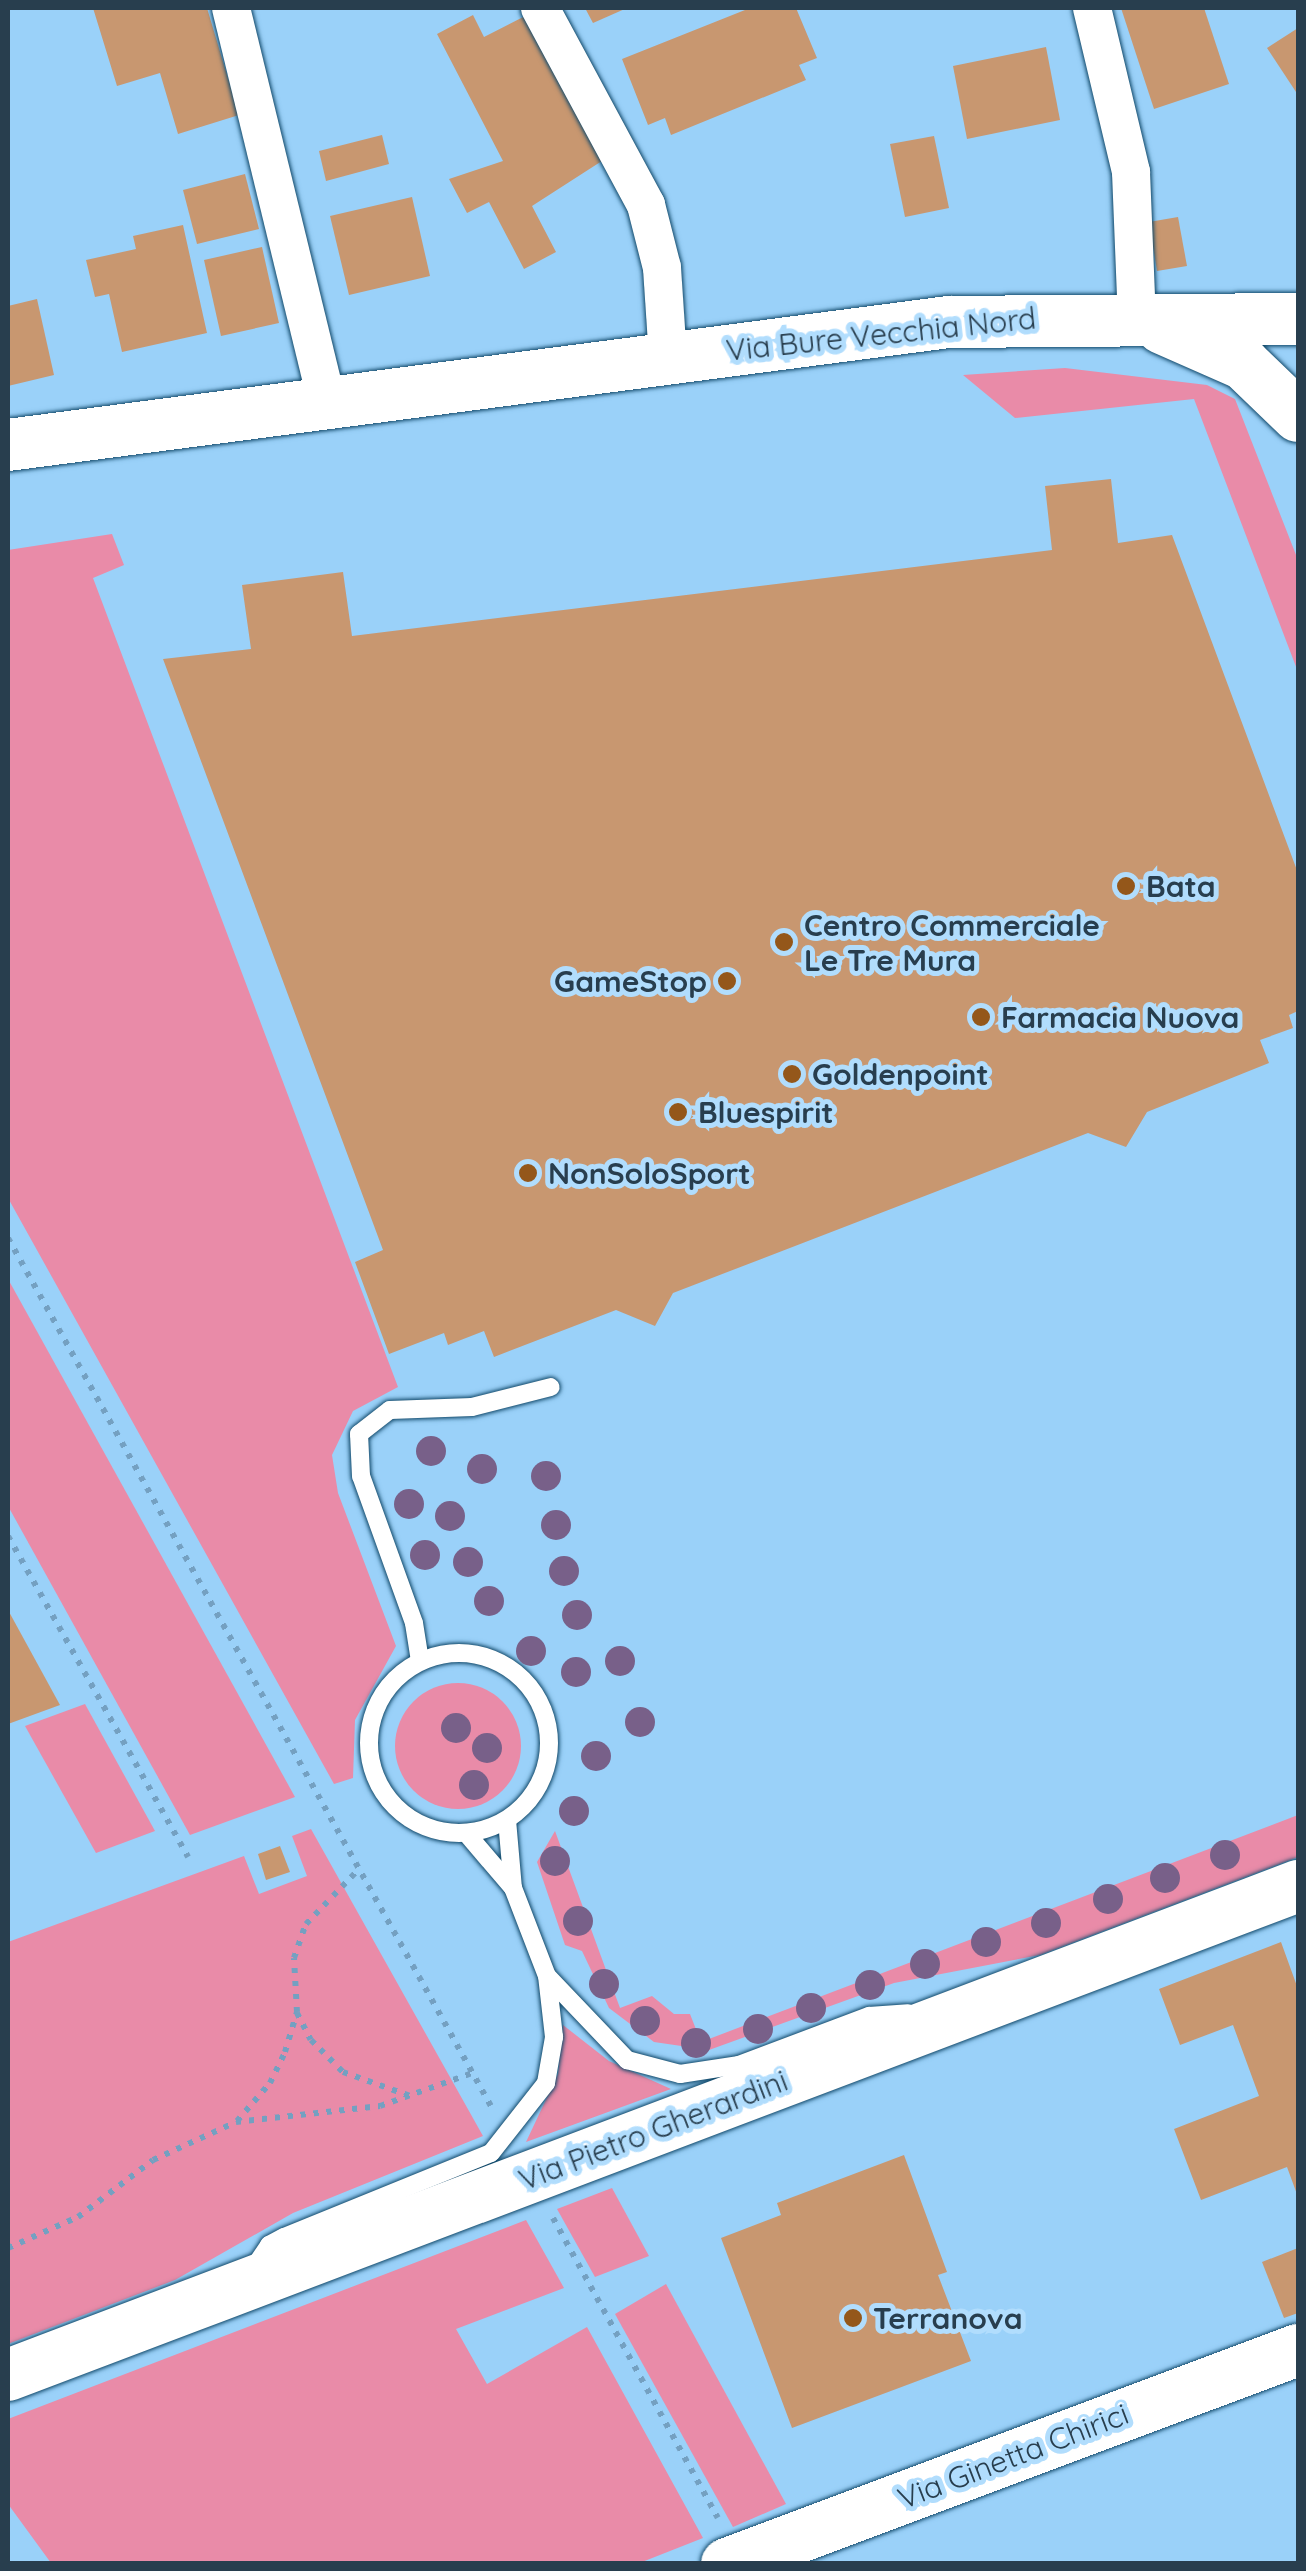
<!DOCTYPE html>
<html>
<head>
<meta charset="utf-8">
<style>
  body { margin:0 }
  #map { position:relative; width:1306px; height:2571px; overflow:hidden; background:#9ad1f9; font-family:Quicksand,sans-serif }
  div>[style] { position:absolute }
  .green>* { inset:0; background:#e98ba8 }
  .round { border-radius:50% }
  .building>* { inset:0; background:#c89770 }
  .path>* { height:6px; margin-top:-3px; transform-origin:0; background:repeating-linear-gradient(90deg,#74a0c1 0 5px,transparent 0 13px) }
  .roads { filter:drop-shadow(0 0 2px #11496a) drop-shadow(0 0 2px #11496a) }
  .lane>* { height:18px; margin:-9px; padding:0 9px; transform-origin:9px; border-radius:9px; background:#fff }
  .lane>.ring { margin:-9px; padding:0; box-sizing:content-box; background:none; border:18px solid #fff; border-radius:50% }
  .street>* { height:38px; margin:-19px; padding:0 19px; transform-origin:19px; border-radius:19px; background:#fff }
  .secondary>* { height:52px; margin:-26px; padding:0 26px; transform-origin:26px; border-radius:26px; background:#fff }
  .trees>* { width:30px; height:30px; margin:-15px; border-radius:50%; background:#786089 }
  .dots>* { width:28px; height:28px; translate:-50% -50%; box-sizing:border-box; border:5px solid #b1ddfd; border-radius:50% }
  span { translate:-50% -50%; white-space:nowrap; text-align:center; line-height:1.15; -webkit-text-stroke:10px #b1ddfd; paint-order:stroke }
  .street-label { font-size:30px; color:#283e4e }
  .poi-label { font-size:30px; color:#283e4e; font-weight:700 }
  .left { translate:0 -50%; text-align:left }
  .right { translate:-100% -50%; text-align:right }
  .frame { position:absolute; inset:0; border:10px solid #283e4e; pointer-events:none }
</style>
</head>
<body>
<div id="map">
  <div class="green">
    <div style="clip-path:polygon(1065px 368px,1207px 385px,1235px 399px,1298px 560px,1298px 672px,1194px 399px,1015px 418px,963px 375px)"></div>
    <div style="clip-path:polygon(112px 534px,124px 565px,93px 578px,398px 1387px,353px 1411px,332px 1455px,338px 1493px,396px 1646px,355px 1720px,353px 1778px,334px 1784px,8px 1198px,8px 550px)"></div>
    <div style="clip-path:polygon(8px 1279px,295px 1797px,190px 1835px,8px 1506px)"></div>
    <div class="round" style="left:395px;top:1683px;width:126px;height:126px"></div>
    <div style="clip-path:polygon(85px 1704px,155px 1831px,96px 1853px,25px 1726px)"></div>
    <div style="clip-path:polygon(1298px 1815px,1298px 1857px,1040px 1955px,894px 1983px,709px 2050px,654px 2042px,609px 2008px,582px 1951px,565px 1945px,537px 1862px,555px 1831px,620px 2008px,652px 1996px,674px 2014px,690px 2014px,701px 2042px)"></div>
    <div style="clip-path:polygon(311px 1829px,483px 2136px,293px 2213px,175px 2280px,8px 2344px,8px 1942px,244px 1856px,259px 1894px,307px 1876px,292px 1836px)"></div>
    <div style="clip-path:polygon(563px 2025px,609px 2061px,671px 2089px,526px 2142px,558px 2074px)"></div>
    <div style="clip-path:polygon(612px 2188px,649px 2256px,595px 2277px,557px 2209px)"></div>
    <div style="clip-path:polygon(526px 2220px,564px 2288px,456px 2329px,487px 2384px,587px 2327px,703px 2538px,637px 2564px,51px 2563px,8px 2504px,8px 2419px)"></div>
    <div style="clip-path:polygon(666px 2284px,786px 2504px,733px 2527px,615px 2314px)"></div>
  </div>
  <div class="building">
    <div style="clip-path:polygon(93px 8px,207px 8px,239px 115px,178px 134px,160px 73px,117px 86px)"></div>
    <div style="clip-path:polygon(585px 8px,627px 8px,593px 23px)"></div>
    <div style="clip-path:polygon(750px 8px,796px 8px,817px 58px,799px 65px,806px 80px,671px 135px,665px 118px,648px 125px,622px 59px)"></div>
    <div style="clip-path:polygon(1121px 8px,1204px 8px,1229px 84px,1154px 109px)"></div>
    <div style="clip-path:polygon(529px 14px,605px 159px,532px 206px,556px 252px,524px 269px,489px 202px,467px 213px,449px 179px,503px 161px,437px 34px,473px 15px,484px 37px)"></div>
    <div style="clip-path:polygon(1298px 28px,1298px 95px,1267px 48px)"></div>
    <div style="clip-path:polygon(1046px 47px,1060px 120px,967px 139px,953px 66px)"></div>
    <div style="clip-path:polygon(382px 135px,389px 164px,326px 181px,319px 151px)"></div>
    <div style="clip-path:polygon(934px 136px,949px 208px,905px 217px,890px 144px)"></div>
    <div style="clip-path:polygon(245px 174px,259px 229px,197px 244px,183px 190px)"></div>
    <div style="clip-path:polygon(412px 197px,430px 276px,349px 295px,330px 216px)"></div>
    <div style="clip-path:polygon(1178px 217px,1187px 266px,1157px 271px,1149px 222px)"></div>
    <div style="clip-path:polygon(183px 225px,207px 333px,122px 352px,109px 294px,95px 297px,86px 260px,136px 249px,133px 236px)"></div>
    <div style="clip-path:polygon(262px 247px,279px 323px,221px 336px,204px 260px)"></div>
    <div style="clip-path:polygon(37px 299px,54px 375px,8px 386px,8px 306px)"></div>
    <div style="clip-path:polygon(1111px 479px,1118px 543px,1172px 535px,1298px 873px,1298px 1011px,1289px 1015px,1293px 1028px,1260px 1040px,1269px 1063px,1147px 1112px,1126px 1147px,1088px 1133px,673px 1293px,655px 1326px,616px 1310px,494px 1357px,484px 1331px,448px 1345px,444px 1333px,389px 1354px,355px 1262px,383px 1250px,163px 659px,251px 649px,242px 585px,343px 572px,352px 636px,1052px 550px,1045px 486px)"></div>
    <div style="clip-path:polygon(8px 1610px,60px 1705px,8px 1724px)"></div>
    <div style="clip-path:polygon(280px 1846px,290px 1872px,266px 1880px,258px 1854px)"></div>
    <div style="clip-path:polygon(1281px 1942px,1298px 1989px,1298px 2197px,1287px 2167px,1201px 2200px,1174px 2129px,1259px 2096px,1233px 2025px,1180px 2045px,1159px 1989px)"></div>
    <div style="clip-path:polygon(904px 2155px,947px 2272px,938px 2275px,971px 2361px,792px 2428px,721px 2238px,781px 2215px,777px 2203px)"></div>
    <div style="clip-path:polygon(1298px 2248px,1298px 2313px,1284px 2318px,1262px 2262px)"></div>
  </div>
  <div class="path">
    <div style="left:8px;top:1238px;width:993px;rotate:60.91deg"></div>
    <div style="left:8px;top:1536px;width:368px;rotate:60.7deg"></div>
    <div style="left:297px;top:2013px;width:30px;rotate:63deg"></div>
    <div style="left:311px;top:2040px;width:45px;rotate:45deg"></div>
    <div style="left:343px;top:2072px;width:71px;rotate:19.7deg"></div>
    <div style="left:237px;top:2121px;width:50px;rotate:-49deg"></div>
    <div style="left:270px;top:2083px;width:34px;rotate:-64deg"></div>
    <div style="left:285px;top:2052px;width:42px;rotate:-73.3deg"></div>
    <div style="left:297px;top:2012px;width:54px;rotate:-93.2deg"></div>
    <div style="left:294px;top:1958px;width:36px;rotate:-71deg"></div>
    <div style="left:306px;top:1924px;width:76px;rotate:-46.1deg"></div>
    <div style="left:553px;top:2218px;width:342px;rotate:61.2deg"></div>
    <div style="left:8px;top:2248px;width:77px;rotate:-23.9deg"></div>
    <div style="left:78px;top:2217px;width:94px;rotate:-37.2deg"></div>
    <div style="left:153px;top:2160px;width:91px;rotate:-24.6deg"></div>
    <div style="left:236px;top:2122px;width:145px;rotate:-6.3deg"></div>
    <div style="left:380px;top:2106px;width:98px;rotate:-19.7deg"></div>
  </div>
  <div class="roads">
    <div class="lane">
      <div class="ring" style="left:369px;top:1653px;width:162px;height:162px"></div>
      <div style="left:420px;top:1661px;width:38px;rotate:-99deg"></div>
      <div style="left:414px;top:1623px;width:156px;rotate:-109.8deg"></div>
      <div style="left:361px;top:1476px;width:42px;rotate:-92.7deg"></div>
      <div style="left:359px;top:1434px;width:39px;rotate:-38deg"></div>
      <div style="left:390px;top:1410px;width:82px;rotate:-2.1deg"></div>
      <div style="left:472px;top:1407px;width:81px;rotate:-14.2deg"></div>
      <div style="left:507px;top:1820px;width:68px;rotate:85deg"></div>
      <div style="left:548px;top:1977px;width:115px;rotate:46.4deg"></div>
      <div style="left:627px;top:2060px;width:55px;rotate:14.8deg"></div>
      <div style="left:680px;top:2074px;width:60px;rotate:-8.7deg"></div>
      <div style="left:739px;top:2065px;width:139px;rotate:-20.7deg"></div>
      <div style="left:869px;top:2016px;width:39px;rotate:-4deg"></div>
      <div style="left:253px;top:2269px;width:29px;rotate:-56deg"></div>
      <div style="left:269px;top:2245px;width:17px;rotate:-28deg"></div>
      <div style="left:284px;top:2237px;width:223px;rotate:-22.1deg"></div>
      <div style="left:491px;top:2153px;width:89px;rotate:-51.8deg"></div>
      <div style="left:546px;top:2083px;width:47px;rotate:-80.1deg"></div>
      <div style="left:554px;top:2037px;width:61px;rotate:-96.5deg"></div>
      <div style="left:547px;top:1976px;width:94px;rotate:-111.1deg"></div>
      <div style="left:513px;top:1888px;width:72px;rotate:-130.5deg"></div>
    </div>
    <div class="street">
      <div style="left:231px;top:8px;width:406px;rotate:76.3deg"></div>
      <div style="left:540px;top:8px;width:224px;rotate:61.7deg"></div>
      <div style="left:646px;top:205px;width:65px;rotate:75.7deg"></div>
      <div style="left:662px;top:268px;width:90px;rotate:86.2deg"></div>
      <div style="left:1092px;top:8px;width:169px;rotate:76.6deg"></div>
      <div style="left:1131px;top:172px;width:147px;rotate:87.7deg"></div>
    </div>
    <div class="secondary">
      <div style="left:1162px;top:328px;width:90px;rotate:23.7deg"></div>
      <div style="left:1244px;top:364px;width:75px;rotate:43.9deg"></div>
      <div style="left:8px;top:445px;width:949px;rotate:-7.45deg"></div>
      <div style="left:949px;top:322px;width:349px;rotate:-0.5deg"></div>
      <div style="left:8px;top:2375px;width:1380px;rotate:-20.76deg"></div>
      <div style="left:727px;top:2564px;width:610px;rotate:-20.55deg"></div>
    </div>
  </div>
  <div class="trees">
    <div style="left:431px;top:1451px"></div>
    <div style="left:482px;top:1469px"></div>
    <div style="left:546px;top:1476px"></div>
    <div style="left:409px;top:1504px"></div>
    <div style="left:450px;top:1516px"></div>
    <div style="left:556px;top:1525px"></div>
    <div style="left:425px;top:1555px"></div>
    <div style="left:468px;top:1562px"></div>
    <div style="left:564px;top:1571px"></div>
    <div style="left:489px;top:1601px"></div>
    <div style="left:577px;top:1615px"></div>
    <div style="left:531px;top:1651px"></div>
    <div style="left:620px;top:1661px"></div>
    <div style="left:576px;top:1672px"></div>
    <div style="left:640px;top:1722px"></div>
    <div style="left:456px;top:1728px"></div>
    <div style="left:487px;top:1748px"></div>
    <div style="left:596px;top:1756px"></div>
    <div style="left:474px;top:1785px"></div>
    <div style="left:574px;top:1811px"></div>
    <div style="left:1225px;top:1855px"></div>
    <div style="left:555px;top:1861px"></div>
    <div style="left:1165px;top:1878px"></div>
    <div style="left:1108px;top:1899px"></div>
    <div style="left:578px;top:1921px"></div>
    <div style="left:1046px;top:1923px"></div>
    <div style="left:986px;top:1942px"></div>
    <div style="left:925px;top:1964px"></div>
    <div style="left:604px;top:1984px"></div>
    <div style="left:870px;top:1985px"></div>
    <div style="left:811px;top:2008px"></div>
    <div style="left:645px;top:2021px"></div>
    <div style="left:758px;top:2029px"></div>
    <div style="left:696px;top:2043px"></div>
  </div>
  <div class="dots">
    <div style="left:1126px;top:886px;background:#94571a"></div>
    <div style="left:784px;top:942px;background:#94571a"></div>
    <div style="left:727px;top:981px;background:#94571a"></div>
    <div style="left:981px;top:1017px;background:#94571a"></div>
    <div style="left:792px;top:1074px;background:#94571a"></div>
    <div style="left:678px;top:1112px;background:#94571a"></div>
    <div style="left:528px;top:1173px;background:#94571a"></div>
    <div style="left:853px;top:2318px;background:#94571a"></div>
  </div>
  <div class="street-label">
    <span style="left:881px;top:334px;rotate:-6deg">Via Bure Vecchia Nord</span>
    <span style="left:653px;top:2130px;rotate:-21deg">Via Pietro Gherardini</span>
    <span style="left:1013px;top:2456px;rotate:-21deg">Via Ginetta Chirici</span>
  </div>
  <div class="poi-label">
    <span class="left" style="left:1146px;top:886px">Bata</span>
    <span class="left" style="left:804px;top:942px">Centro Commerciale<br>Le Tre Mura</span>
    <span class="right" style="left:707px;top:981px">GameStop</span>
    <span class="left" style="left:1001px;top:1017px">Farmacia Nuova</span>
    <span class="left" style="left:812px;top:1074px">Goldenpoint</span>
    <span class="left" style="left:698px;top:1112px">Bluespirit</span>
    <span class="left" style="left:548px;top:1173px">NonSoloSport</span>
    <span class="left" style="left:873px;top:2318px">Terranova</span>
  </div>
  <div class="frame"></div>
</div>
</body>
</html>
